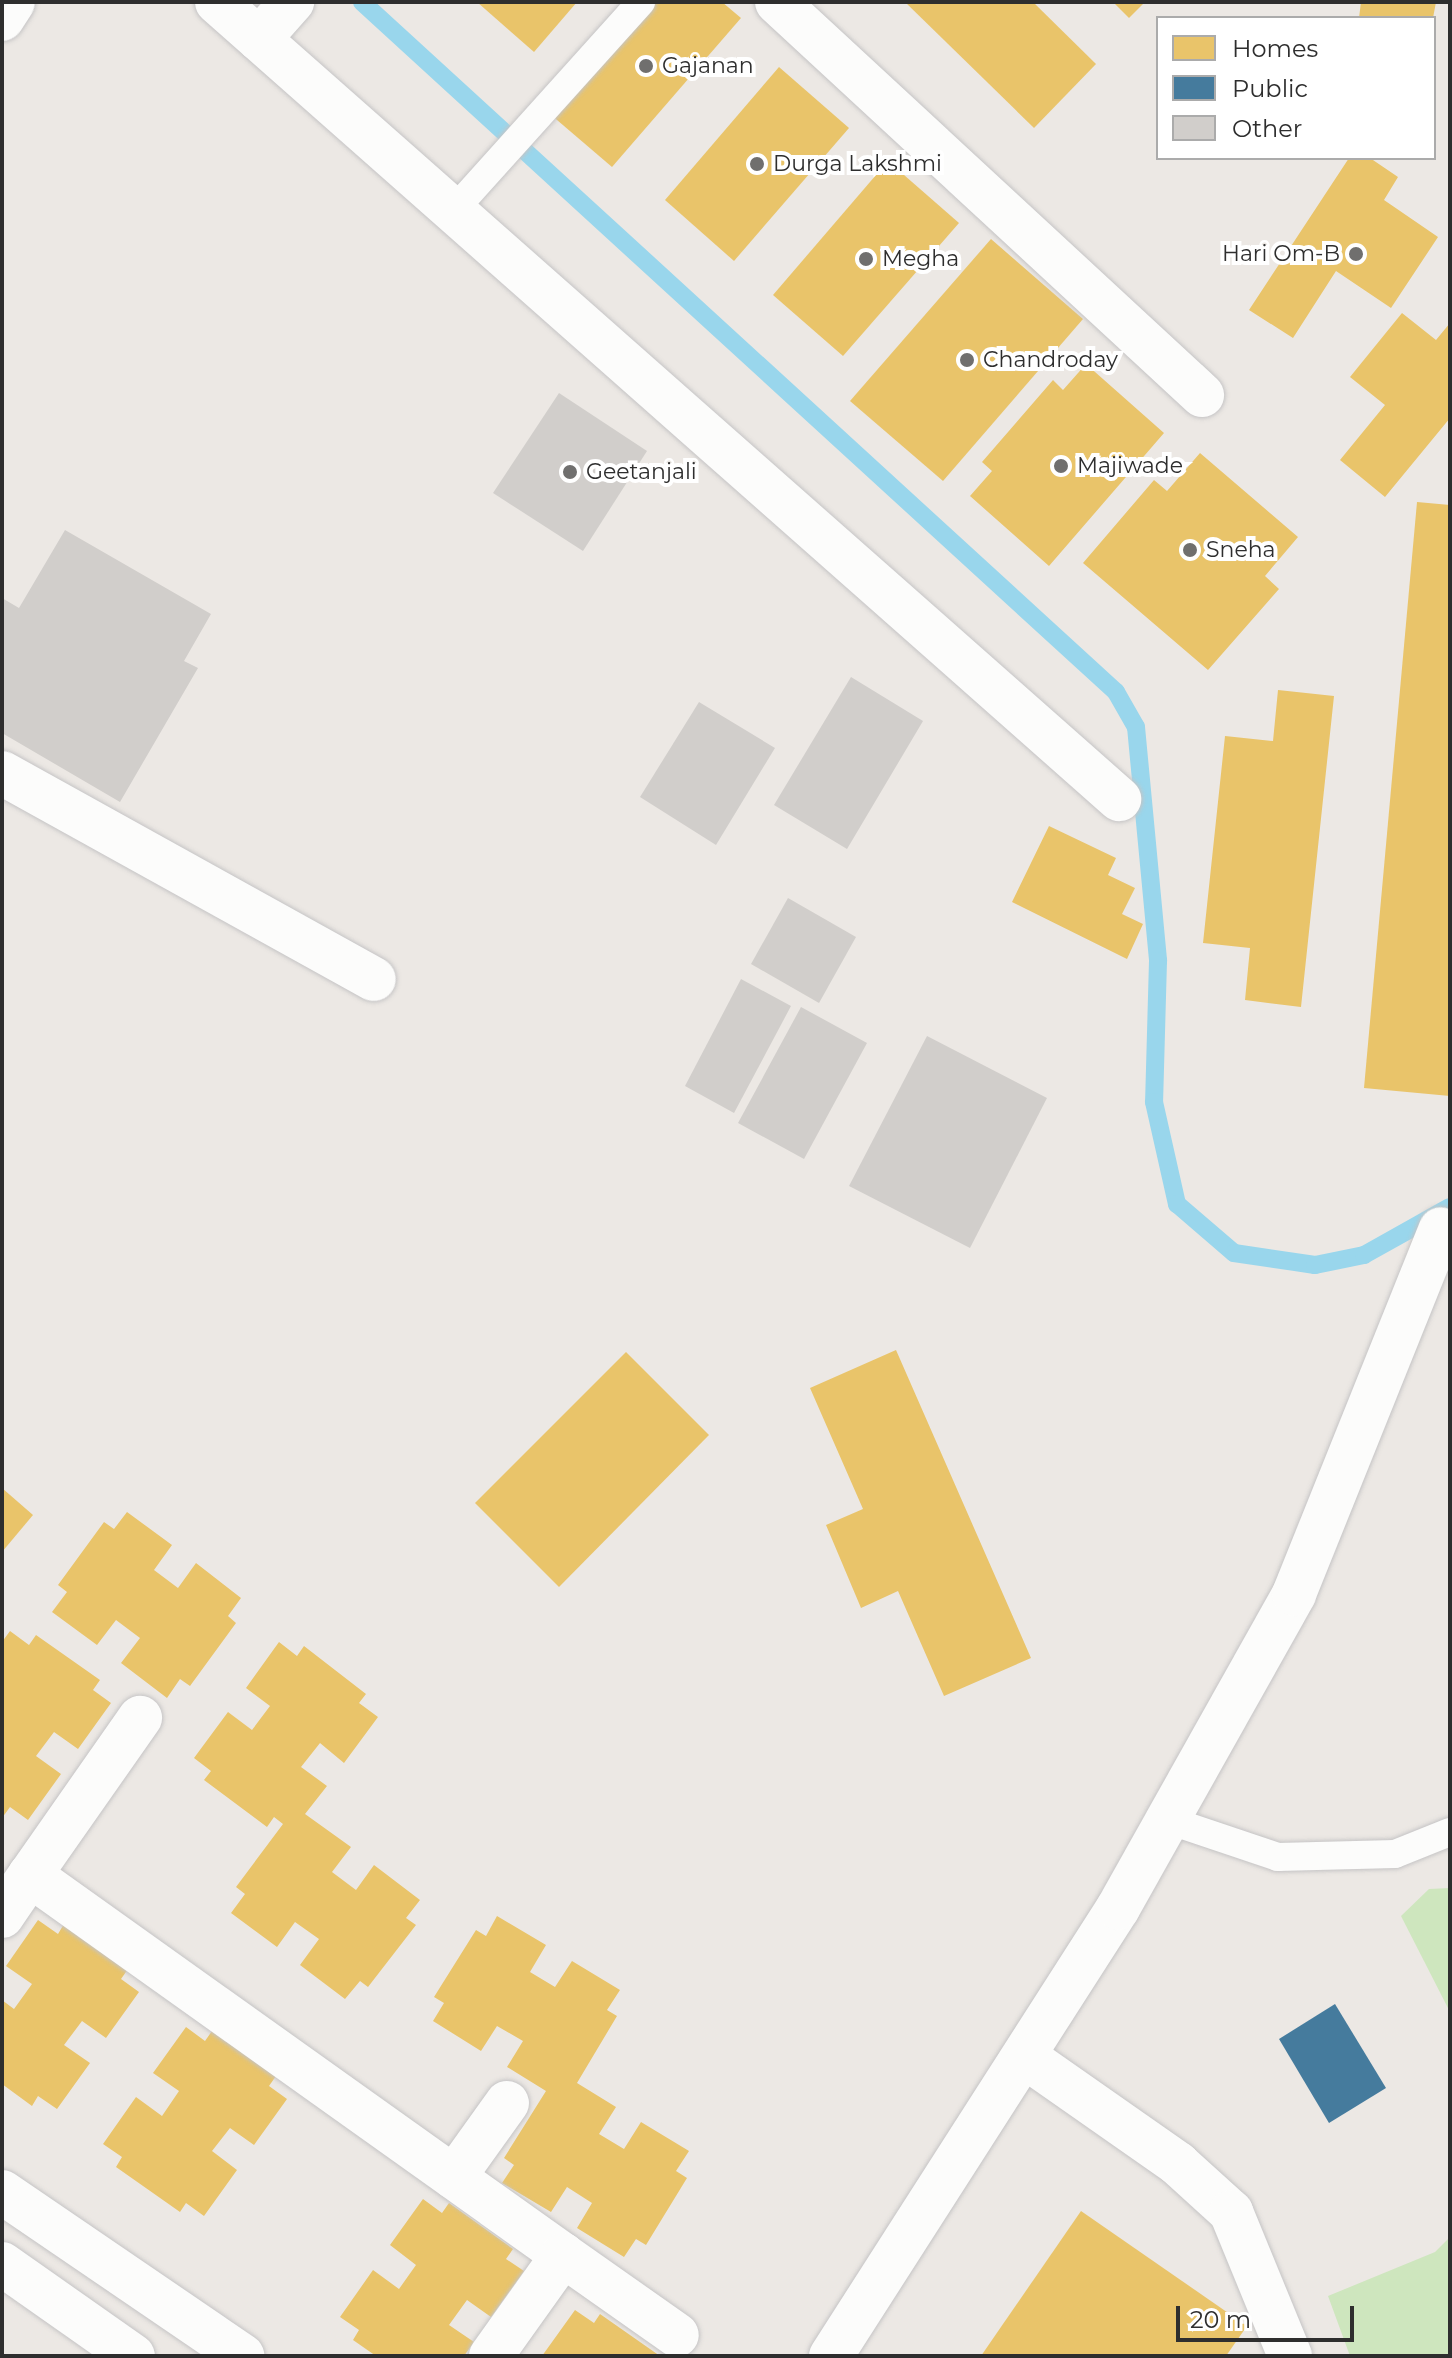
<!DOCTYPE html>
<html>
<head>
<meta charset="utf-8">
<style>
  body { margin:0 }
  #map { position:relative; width:1452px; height:2358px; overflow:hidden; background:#ece8e4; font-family:Montserrat,sans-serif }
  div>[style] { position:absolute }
  .green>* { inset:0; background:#cee6be }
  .homes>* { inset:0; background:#e9c46a }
  .public>* { inset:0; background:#457b9d }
  .stream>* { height:18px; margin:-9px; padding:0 9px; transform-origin:9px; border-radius:9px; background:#99d6ec }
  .building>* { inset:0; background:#d1cecb }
  .roads { filter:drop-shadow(0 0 2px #c5c4c5) drop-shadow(0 0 2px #c5c4c5) }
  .service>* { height:28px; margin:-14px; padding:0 14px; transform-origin:14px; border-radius:14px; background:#fcfcfb }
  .minor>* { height:44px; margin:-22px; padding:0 22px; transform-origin:22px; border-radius:22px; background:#fcfcfb }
  .tertiary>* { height:44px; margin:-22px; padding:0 22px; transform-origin:22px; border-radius:22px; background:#fcfcfb }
  .dots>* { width:22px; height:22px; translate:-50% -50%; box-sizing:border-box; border:4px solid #fff; border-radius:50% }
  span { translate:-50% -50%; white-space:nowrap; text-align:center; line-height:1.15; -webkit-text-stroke:8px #fff; paint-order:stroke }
  .poi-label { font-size:22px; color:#2e2e2e }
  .left { translate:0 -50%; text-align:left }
  .right { translate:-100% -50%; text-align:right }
  .frame { position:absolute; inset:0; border:4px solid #2e2e2e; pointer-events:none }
  .legend { position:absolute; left:1156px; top:16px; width:280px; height:144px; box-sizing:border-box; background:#fff; border:2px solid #ababab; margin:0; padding:10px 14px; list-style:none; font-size:24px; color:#2e2e2e }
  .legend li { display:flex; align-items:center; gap:16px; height:40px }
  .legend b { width:40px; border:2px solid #ababab }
  .scale { position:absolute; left:1176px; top:2306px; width:178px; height:36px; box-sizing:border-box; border:4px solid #2e2e2e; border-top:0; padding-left:10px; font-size:24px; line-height:28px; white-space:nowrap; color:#2e2e2e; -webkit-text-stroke:6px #fff; paint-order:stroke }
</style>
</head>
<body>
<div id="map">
  <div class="green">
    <div style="clip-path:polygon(1450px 1888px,1450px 2012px,1401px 1916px,1429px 1889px)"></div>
    <div style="clip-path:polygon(1450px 2237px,1450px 2356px,1350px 2356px,1328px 2296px,1435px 2252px)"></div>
  </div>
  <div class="homes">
    <div style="clip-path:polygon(477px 2px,577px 2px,534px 52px)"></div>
    <div style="clip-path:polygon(647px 2px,722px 2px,741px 18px,612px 167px,550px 114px)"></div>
    <div style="clip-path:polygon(905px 2px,1033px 2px,1096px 64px,1034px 128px)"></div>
    <div style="clip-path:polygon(1113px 2px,1145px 2px,1129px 18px)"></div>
    <div style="clip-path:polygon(1361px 2px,1436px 2px,1433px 18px,1359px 18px)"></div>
    <div style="clip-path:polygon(779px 67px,849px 128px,734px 261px,665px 200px)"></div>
    <div style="clip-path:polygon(1349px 158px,1370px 158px,1398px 177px,1384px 200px,1438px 237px,1391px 308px,1336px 271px,1293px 338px,1249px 310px)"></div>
    <div style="clip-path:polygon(888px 161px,959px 223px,843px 356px,773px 295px)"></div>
    <div style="clip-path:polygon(991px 239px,1083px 319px,943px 481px,850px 401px)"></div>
    <div style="clip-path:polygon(1402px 313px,1436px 340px,1450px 323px,1450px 418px,1385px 497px,1340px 460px,1385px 405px,1350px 377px)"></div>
    <div style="clip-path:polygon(1086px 364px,1164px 433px,1049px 566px,970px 496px,992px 471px,982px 462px,1053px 380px,1063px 390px)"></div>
    <div style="clip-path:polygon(1200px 453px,1298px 537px,1265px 576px,1279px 589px,1208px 670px,1083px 563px,1154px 480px,1167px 491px)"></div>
    <div style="clip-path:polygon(1417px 502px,1450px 505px,1450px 1096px,1364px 1088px)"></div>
    <div style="clip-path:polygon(1278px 690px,1334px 696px,1301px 1007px,1245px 1000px,1250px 948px,1203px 943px,1225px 736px,1273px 741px)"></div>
    <div style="clip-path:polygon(1049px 826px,1116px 858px,1108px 875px,1135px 888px,1122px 914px,1143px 924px,1127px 959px,1012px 902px)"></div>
    <div style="clip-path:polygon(896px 1350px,1031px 1658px,944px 1696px,898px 1591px,861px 1608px,826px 1525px,863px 1509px,810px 1388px)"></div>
    <div style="clip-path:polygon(626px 1352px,709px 1435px,559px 1587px,475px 1503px)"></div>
    <div style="clip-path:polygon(2px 1488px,33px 1515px,2px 1552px)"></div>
    <div style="clip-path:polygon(127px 1512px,172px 1545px,154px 1570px,178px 1588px,196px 1563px,241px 1598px,228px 1616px,236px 1623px,190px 1686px,180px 1679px,167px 1698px,121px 1663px,140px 1638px,116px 1620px,97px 1645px,52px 1612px,67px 1592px,58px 1585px,104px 1522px,114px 1529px)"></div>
    <div style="clip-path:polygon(10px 1631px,29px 1645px,36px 1635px,100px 1680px,93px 1690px,111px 1703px,78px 1749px,54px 1732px,36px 1756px,61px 1774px,28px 1820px,10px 1807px,2px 1818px,2px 1642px)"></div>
    <div style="clip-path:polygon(279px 1642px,297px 1656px,304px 1646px,366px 1694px,359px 1703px,378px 1717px,344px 1763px,320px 1743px,301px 1767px,327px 1786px,305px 1814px,351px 1847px,332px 1872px,356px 1890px,374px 1865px,420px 1900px,406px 1918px,416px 1925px,368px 1987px,360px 1981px,345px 1999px,300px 1965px,319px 1939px,295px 1922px,277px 1947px,231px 1913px,245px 1894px,236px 1887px,283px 1824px,274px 1817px,267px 1827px,204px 1780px,211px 1771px,194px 1758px,228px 1712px,252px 1730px,270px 1706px,246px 1688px)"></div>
    <div style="clip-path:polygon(497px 1916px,546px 1945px,530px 1972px,555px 1987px,572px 1961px,620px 1990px,607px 2010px,617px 2016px,577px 2083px,616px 2107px,599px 2134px,624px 2149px,641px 2122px,689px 2151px,676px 2171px,687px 2178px,646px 2245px,636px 2239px,624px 2257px,577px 2228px,592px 2203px,567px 2187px,551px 2212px,502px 2183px,514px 2165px,504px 2158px,546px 2091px,507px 2067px,523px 2041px,497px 2026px,481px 2051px,433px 2021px,444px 2003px,434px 1997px,476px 1930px,486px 1936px)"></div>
    <div style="clip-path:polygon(38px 1920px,58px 1934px,64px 1924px,128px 1969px,121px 1979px,139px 1992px,106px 2038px,82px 2021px,64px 2045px,90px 2063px,57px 2109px,38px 2096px,32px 2106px,2px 2084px,2px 2000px,14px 2009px,32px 1984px,6px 1966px)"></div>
    <div style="clip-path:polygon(186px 2027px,205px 2041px,212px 2031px,276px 2076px,269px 2086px,287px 2099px,254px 2145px,230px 2128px,212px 2151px,237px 2170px,204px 2216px,186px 2203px,180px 2212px,116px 2167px,122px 2157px,103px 2144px,136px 2097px,162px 2116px,179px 2091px,153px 2073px)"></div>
    <div style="clip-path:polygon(423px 2199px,442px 2213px,449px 2203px,513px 2249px,506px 2259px,524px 2271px,491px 2317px,467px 2300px,449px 2325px,474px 2342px,464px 2356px,376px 2356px,353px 2340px,359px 2330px,340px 2317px,373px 2270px,399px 2289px,416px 2265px,390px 2245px)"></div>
    <div style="clip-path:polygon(1081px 2211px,1247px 2326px,1226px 2356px,981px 2356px)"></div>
    <div style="clip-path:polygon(575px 2310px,594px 2323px,600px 2314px,660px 2356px,542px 2356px)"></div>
  </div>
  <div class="public">
    <div style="clip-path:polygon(1335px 2004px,1386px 2088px,1329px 2123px,1279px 2039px)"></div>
  </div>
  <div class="stream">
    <div style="left:362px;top:2px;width:1022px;rotate:42.46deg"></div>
    <div style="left:1116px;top:692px;width:40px;rotate:60.3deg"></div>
    <div style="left:1136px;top:727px;width:235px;rotate:84.6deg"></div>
    <div style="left:1158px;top:961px;width:141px;rotate:91.6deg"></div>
    <div style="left:1154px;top:1102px;width:105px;rotate:77.3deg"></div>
    <div style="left:1177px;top:1204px;width:75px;rotate:40.7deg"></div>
    <div style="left:1234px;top:1253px;width:82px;rotate:8.4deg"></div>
    <div style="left:1315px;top:1265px;width:50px;rotate:-11.5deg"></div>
    <div style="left:1364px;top:1255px;width:98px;rotate:-29.2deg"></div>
  </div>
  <div class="building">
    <div style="clip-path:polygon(559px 393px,647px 451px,583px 551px,493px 493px)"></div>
    <div style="clip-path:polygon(65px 530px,211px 614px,184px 661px,198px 668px,120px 802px,2px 733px,2px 598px,19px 608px)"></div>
    <div style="clip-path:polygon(851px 677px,923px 721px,847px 849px,774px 805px)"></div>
    <div style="clip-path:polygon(699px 702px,775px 748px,716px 845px,640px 797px)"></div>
    <div style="clip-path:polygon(788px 898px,856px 937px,819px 1003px,751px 964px)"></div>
    <div style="clip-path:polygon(741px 979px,791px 1006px,734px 1113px,685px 1086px)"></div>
    <div style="clip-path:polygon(801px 1007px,867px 1043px,804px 1159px,738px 1123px)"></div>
    <div style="clip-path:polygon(927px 1036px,1047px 1098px,970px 1248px,849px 1186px)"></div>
  </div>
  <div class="roads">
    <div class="service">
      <div style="left:453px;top:211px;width:281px;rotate:-48deg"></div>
      <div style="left:1168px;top:1820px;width:116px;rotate:18.6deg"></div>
      <div style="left:1278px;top:1857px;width:117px;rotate:-1.5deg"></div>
      <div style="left:1395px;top:1854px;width:59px;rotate:-21.8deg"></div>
    </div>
    <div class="minor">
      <div style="left:217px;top:2px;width:1204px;rotate:41.46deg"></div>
      <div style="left:777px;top:2px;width:579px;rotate:42.76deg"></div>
      <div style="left:2px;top:19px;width:20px;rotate:-57deg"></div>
      <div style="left:259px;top:39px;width:50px;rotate:-48.3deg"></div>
      <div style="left:2px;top:773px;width:425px;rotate:29deg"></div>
      <div style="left:30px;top:1875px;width:192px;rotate:-55deg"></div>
      <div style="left:2px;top:1916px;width:50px;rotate:-55.7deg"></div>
      <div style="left:30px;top:1875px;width:655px;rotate:35.49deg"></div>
      <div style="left:563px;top:2255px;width:124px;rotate:125.5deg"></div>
      <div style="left:1024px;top:2056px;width:188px;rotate:35deg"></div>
      <div style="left:1178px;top:2164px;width:72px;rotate:42.2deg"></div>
      <div style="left:1231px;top:2212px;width:156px;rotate:67.7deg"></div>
      <div style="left:454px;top:2177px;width:91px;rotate:-54.4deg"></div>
      <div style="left:563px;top:2255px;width:139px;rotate:35.1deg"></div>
      <div style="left:831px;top:2356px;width:532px;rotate:-57.36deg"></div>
      <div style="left:1118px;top:1908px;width:360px;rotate:-60.7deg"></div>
      <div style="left:1294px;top:1594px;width:393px;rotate:-68.1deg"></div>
    </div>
    <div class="tertiary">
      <div style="left:2px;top:2192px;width:291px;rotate:34.3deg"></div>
      <div style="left:2px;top:2264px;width:160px;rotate:35.1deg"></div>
    </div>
  </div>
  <div class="dots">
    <div style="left:646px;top:66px;background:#706f6e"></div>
    <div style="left:757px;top:164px;background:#706f6e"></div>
    <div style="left:1356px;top:254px;background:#706f6e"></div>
    <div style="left:866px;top:259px;background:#706f6e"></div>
    <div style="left:967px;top:360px;background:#706f6e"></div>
    <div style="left:1061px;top:466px;background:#706f6e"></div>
    <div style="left:570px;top:472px;background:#706f6e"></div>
    <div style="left:1190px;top:550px;background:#706f6e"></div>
  </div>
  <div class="poi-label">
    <span class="left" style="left:662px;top:66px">Gajanan</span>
    <span class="left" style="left:773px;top:164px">Durga Lakshmi</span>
    <span class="right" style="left:1340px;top:254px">Hari Om-B</span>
    <span class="left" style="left:882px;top:259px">Megha</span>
    <span class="left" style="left:983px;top:360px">Chandroday</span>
    <span class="left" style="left:1077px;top:466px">Majiwade</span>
    <span class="left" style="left:586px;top:472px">Geetanjali</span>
    <span class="left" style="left:1206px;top:550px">Sneha</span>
  </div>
  <div class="frame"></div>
  <ul class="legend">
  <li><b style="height:22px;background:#e9c46a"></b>Homes</li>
  <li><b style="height:22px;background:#457b9d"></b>Public</li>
  <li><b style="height:22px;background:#d1cecb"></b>Other</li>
  </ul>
  <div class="scale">20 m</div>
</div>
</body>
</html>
